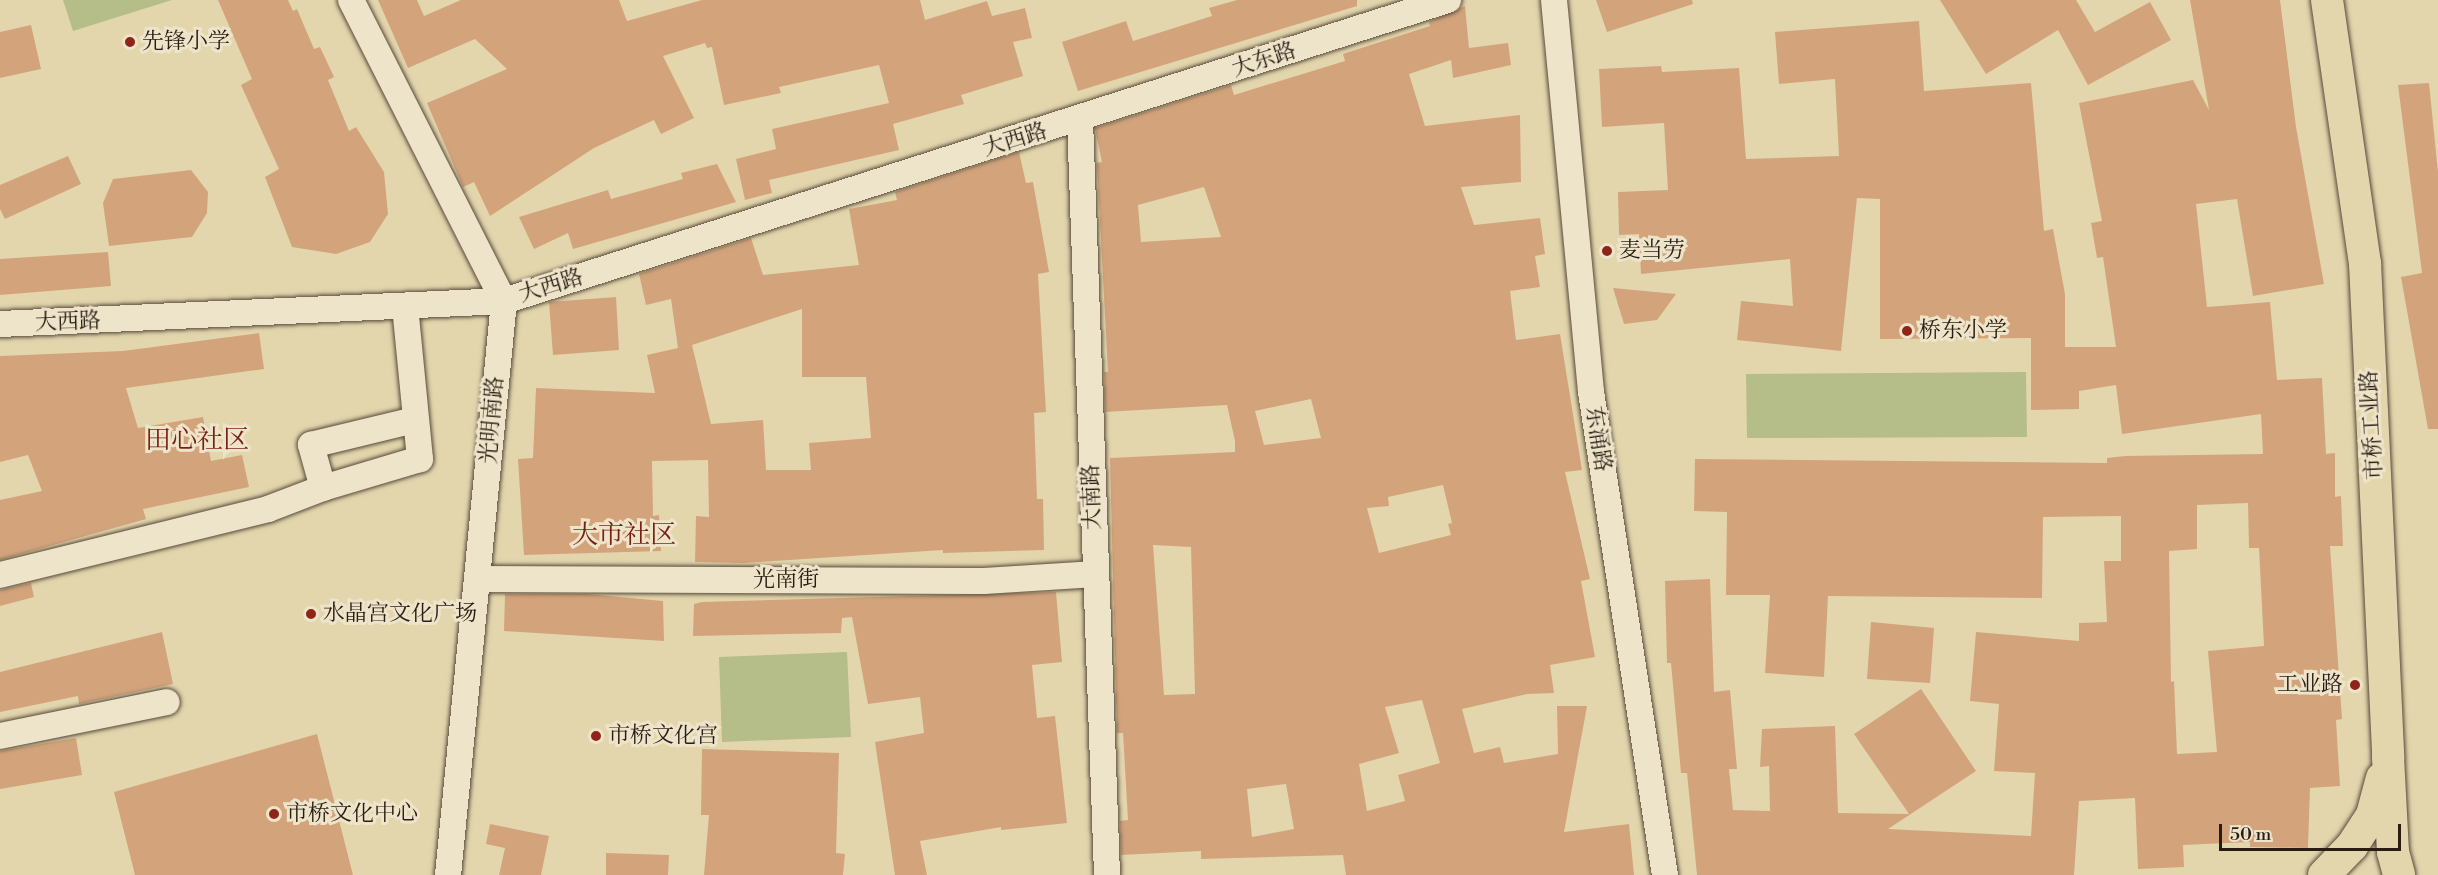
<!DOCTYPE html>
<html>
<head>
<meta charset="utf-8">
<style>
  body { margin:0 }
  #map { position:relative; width:2438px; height:875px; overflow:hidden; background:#e3d6ad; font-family:"Libre Bodoni","Noto Serif SC",serif }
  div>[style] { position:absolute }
  .green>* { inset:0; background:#b5bd89 }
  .building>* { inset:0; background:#d3a47c }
  .roads { filter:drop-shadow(0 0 2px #584a3a) drop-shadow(0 0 2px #584a3a) }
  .minor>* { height:26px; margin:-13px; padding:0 13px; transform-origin:13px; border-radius:13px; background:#ede4ca }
  .major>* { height:32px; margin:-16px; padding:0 16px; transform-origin:16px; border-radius:16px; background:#e3d6ad }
  .dots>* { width:16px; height:16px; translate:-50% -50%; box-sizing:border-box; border:3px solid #ede4ca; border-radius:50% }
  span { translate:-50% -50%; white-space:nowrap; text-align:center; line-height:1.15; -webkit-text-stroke:6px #ede4ca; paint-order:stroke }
  .poi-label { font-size:22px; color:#291c13 }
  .left { translate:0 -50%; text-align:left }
  .right { translate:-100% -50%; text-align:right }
  .street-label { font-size:22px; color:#291c13 }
  .quarter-label { font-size:26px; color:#7a1f14 }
  .scale { position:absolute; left:2219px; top:824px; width:182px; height:27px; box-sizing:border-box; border:3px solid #291c13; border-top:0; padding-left:8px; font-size:18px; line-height:21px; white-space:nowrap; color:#291c13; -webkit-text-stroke:4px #ede4ca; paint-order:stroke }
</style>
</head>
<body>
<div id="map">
  <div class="green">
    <div style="clip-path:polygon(63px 0,172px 0,73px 31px)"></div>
    <div style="clip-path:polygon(2026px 372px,2027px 437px,1747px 438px,1746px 374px)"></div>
    <div style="clip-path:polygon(847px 652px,851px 737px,722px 742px,719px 657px)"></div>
  </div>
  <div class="building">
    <div style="clip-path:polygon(218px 0,288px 0,293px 11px,297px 9px,314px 49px,320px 47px,334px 77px,328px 80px,349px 131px,356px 127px,384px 172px,388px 214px,370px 242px,336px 254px,292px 247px,265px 177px,279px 169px,241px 85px,252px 79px)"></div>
    <div style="clip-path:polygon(378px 0,417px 0,424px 16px,461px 0,619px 0,627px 21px,702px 0,920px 0,925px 20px,987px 1px,992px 16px,1025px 8px,1032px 38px,1013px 42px,1023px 76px,961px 95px,964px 104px,893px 124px,899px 150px,769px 180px,772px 193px,745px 200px,736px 159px,776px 149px,772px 129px,889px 103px,879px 65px,779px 87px,781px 93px,724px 105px,712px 47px,707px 48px,705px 43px,663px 56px,694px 118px,661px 134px,654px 120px,594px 148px,490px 216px,474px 182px,463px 187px,427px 103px,507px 69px,475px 39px,408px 68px)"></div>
    <div style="clip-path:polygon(1237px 0,1357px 0,1357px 6px,1078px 91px,1062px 42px,1126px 21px,1133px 41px,1212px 16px,1209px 8px)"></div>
    <div style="clip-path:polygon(1596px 0,1692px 0,1693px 4px,1607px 32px)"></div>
    <div style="clip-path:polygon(1940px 0,2076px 0,2095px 32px,2150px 2px,2171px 40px,2088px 85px,2058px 30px,1986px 74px)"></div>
    <div style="clip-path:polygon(evenodd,2190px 0,2280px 0,2296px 127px,2324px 284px,2253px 296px,2237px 199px,2196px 204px,2207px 307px,2270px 302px,2277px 380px,2322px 378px,2326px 454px,2335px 453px,2335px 497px,2341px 496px,2343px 546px,2330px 546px,2342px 719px,2336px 720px,2340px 786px,2310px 788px,2308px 848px,2250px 847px,2250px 842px,2183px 845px,2184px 867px,2138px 869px,2135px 798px,2079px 801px,2074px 875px,1697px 875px,1687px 773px,1681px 773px,1671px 663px,1667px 663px,1665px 581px,1710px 579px,1714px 692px,1730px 690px,1737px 769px,1729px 769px,1733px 810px,1770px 811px,1769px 766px,1760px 767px,1762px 729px,1835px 726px,1838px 813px,1909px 814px,1854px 734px,1921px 689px,1976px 771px,1888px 829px,2031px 836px,2035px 773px,1994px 771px,1999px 704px,1970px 701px,1976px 632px,2079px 641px,2079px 623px,2107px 622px,2104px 561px,2121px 561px,2121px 516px,2043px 517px,2042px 598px,1828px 596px,1824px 677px,1765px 673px,1770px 595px,1726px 595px,1727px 512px,1694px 511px,1695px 459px,2107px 463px,2107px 458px,2125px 456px,2263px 454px,2261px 414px,2122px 434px,2116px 385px,2079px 391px,2079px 409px,2031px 410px,2031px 338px,1880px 339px,1880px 199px,1857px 198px,1841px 351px,1737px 340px,1741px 301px,1793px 306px,1790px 259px,1641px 274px,1639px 234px,1619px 235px,1618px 192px,1668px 190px,1664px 123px,1602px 127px,1599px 69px,1661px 66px,1662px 72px,1739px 68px,1746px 159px,1839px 156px,1835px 79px,1779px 84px,1775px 32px,1919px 21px,1924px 91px,2031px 83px,2044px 231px,2053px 229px,2065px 294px,2065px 347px,2116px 347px,2103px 257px,2097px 258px,2091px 223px,2102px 221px,2079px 103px,2193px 80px,2209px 110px,2190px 0,2248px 503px,2249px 548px,2259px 548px,2264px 646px,2208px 651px,2217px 752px,2177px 754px,2174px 681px,2171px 682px,2169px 551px,2197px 549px,2197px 505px,2248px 503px)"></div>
    <div style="clip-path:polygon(evenodd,1465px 6px,1469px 48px,1508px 43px,1511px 65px,1453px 78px,1451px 60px,1409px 74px,1425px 126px,1520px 115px,1521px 182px,1461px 187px,1474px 225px,1540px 218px,1545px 254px,1535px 256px,1540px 287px,1510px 291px,1516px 340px,1560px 334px,1582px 470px,1565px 472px,1590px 579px,1581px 581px,1595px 657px,1550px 665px,1554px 693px,1527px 694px,1462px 709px,1474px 753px,1500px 747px,1504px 763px,1558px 754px,1557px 706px,1587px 706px,1564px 832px,1629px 824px,1634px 875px,1346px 875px,1343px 855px,1201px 859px,1201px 851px,1121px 855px,1120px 821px,1128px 820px,1123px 733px,1117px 733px,1110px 458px,1235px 452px,1235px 441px,1227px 405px,1105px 412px,1104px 372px,1108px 372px,1097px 163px,1102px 162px,1095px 128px,1231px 85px,1234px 95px,1345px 61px,1343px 54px,1430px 26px,1429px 22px,1465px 6px,1204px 187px,1221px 237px,1141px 242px,1138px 205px,1204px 187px,1465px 6px,1311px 399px,1321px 438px,1264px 445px,1255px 411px,1311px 399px,1465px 6px,1443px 485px,1452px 523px,1448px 524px,1451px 535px,1379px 553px,1367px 508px,1389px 506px,1388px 497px,1443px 485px,1465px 6px,1153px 545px,1191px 547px,1195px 694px,1164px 695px,1153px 545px,1465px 6px,1422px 700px,1440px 763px,1398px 775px,1405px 801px,1367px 811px,1359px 764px,1399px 753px,1385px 707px,1422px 700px,1465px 6px,1286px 784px,1294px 829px,1252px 837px,1247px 789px,1286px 784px)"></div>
    <div style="clip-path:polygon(31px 25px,41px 69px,0 78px,0 32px)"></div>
    <div style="clip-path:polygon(2429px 83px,2438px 172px,2438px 429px,2428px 429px,2401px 277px,2422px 273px,2398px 85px)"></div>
    <div style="clip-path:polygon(evenodd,1019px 152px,1026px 183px,1033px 182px,1049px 272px,1038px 274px,1046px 412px,1034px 413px,1037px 499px,1043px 499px,1044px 550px,943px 553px,943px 550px,743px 563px,695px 562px,696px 516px,709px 517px,708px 460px,652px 461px,653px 516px,659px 515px,661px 551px,524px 555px,518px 459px,533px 458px,536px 388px,655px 393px,647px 355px,678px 348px,671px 299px,646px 305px,639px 274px,751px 238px,763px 275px,859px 265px,849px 209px,897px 200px,895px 192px,1019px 152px,802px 309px,802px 377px,866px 377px,871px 438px,809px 443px,811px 470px,766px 470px,763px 420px,711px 424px,692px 345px,802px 309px)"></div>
    <div style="clip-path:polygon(68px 156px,81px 184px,5px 219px,0 209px,0 185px)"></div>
    <div style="clip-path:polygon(717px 164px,736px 202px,573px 249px,568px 233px,534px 249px,519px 217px,608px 190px,611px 199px,683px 179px,681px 173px)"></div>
    <div style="clip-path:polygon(191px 170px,208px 192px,207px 213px,192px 237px,109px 246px,103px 203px,113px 179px)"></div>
    <div style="clip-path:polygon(108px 252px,111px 286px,0 295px,0 259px)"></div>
    <div style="clip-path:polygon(1613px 288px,1676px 294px,1657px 320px,1624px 324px)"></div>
    <div style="clip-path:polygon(616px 297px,619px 350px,553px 355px,549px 302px)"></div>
    <div style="clip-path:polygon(259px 333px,264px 369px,126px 388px,138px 428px,203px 417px,211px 461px,242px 455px,249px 487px,143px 509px,146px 519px,0 560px,0 500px,42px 491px,28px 455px,0 462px,0 356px,123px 351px)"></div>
    <div style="clip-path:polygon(31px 583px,34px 597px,0 606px,0 590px)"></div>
    <div style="clip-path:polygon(1056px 592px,1062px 662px,1032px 665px,1037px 718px,1055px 716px,1067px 823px,1001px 830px,1001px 827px,920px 841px,927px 875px,895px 875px,875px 742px,924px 733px,920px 697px,868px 704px,852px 617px,842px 618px,841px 633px,693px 636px,694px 604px,702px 602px)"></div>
    <div style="clip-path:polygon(505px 594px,587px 594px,663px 601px,664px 641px,504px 631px)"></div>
    <div style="clip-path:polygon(1871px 622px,1934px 628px,1930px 683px,1867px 679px)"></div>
    <div style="clip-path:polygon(162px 632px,173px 684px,79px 704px,78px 696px,0 712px,0 672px)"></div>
    <div style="clip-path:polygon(317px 734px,353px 875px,135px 875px,114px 792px)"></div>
    <div style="clip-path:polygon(76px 738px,82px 775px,0 789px,0 751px)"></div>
    <div style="clip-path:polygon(702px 749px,839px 753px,836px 853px,845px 854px,843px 875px,704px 875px,709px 815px,701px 815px)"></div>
    <div style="clip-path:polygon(490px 824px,549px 836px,541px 875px,499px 875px,505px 848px,486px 844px)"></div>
    <div style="clip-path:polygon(606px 853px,669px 855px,668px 875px,606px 875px)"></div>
  </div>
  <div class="roads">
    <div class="minor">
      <div style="left:351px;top:0;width:338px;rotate:63.1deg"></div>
      <div style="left:504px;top:301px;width:577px;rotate:95.57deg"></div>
      <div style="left:1554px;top:0;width:394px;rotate:84.6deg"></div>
      <div style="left:1591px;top:392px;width:489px;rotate:81.3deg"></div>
      <div style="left:1080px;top:120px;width:755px;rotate:87.95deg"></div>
      <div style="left:405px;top:306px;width:154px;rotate:84.4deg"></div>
      <div style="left:420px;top:459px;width:101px;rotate:163.4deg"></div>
      <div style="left:323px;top:488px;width:45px;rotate:-105.6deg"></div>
      <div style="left:311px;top:445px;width:106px;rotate:-13.6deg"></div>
      <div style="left:0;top:324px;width:505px;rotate:-2.61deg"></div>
      <div style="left:504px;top:301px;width:991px;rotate:-17.69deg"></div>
      <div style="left:0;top:575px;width:276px;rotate:-13.8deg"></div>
      <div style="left:268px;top:509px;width:59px;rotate:-20.9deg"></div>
      <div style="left:477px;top:579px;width:507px;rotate:0.23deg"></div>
      <div style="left:984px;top:581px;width:112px;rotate:-3.6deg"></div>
      <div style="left:0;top:736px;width:170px;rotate:-11.5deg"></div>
    </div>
    <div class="major">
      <div style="left:2327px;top:0;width:266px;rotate:81.8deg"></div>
      <div style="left:2365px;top:263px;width:495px;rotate:87.3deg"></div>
      <div style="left:2388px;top:757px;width:95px;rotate:87deg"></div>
      <div style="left:2393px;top:852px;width:24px;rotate:75deg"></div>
      <div style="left:2324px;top:875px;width:40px;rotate:-46deg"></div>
      <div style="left:2352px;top:846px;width:37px;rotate:-57deg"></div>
      <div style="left:2372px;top:815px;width:38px;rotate:-75deg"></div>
    </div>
  </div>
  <div class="dots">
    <div style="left:130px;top:42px;background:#8f2418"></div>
    <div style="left:1607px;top:251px;background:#8f2418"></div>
    <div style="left:1907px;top:331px;background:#8f2418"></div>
    <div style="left:311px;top:614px;background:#8f2418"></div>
    <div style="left:2355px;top:685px;background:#8f2418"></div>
    <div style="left:596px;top:736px;background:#8f2418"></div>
    <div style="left:274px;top:814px;background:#8f2418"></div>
  </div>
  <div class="poi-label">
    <span class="left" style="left:142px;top:42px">先锋小学</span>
    <span class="left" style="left:1619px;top:251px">麦当劳</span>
    <span class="left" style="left:1919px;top:331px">桥东小学</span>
    <span class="left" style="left:323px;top:614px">水晶宫文化广场</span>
    <span class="right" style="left:2343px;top:685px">工业路</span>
    <span class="left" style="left:608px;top:736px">市桥文化宫</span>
    <span class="left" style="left:286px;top:814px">市桥文化中心</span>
  </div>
  <div class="street-label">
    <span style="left:1264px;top:60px;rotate:-18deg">大东路</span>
    <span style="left:1015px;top:140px;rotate:-17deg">大西路</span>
    <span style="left:551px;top:286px;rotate:-17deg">大西路</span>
    <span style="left:68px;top:322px;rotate:-2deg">大西路</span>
    <span style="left:492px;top:420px;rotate:-85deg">光明南路</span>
    <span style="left:2372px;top:425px;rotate:-93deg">市桥工业路</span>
    <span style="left:1598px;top:439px;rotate:81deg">东涌路</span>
    <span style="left:1092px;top:497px;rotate:-92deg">大南路</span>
    <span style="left:786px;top:580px">光南街</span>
  </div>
  <div class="quarter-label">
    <span style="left:197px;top:441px">田心社区</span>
    <span style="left:624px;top:536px">大市社区</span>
  </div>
  <div class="scale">50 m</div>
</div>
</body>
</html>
